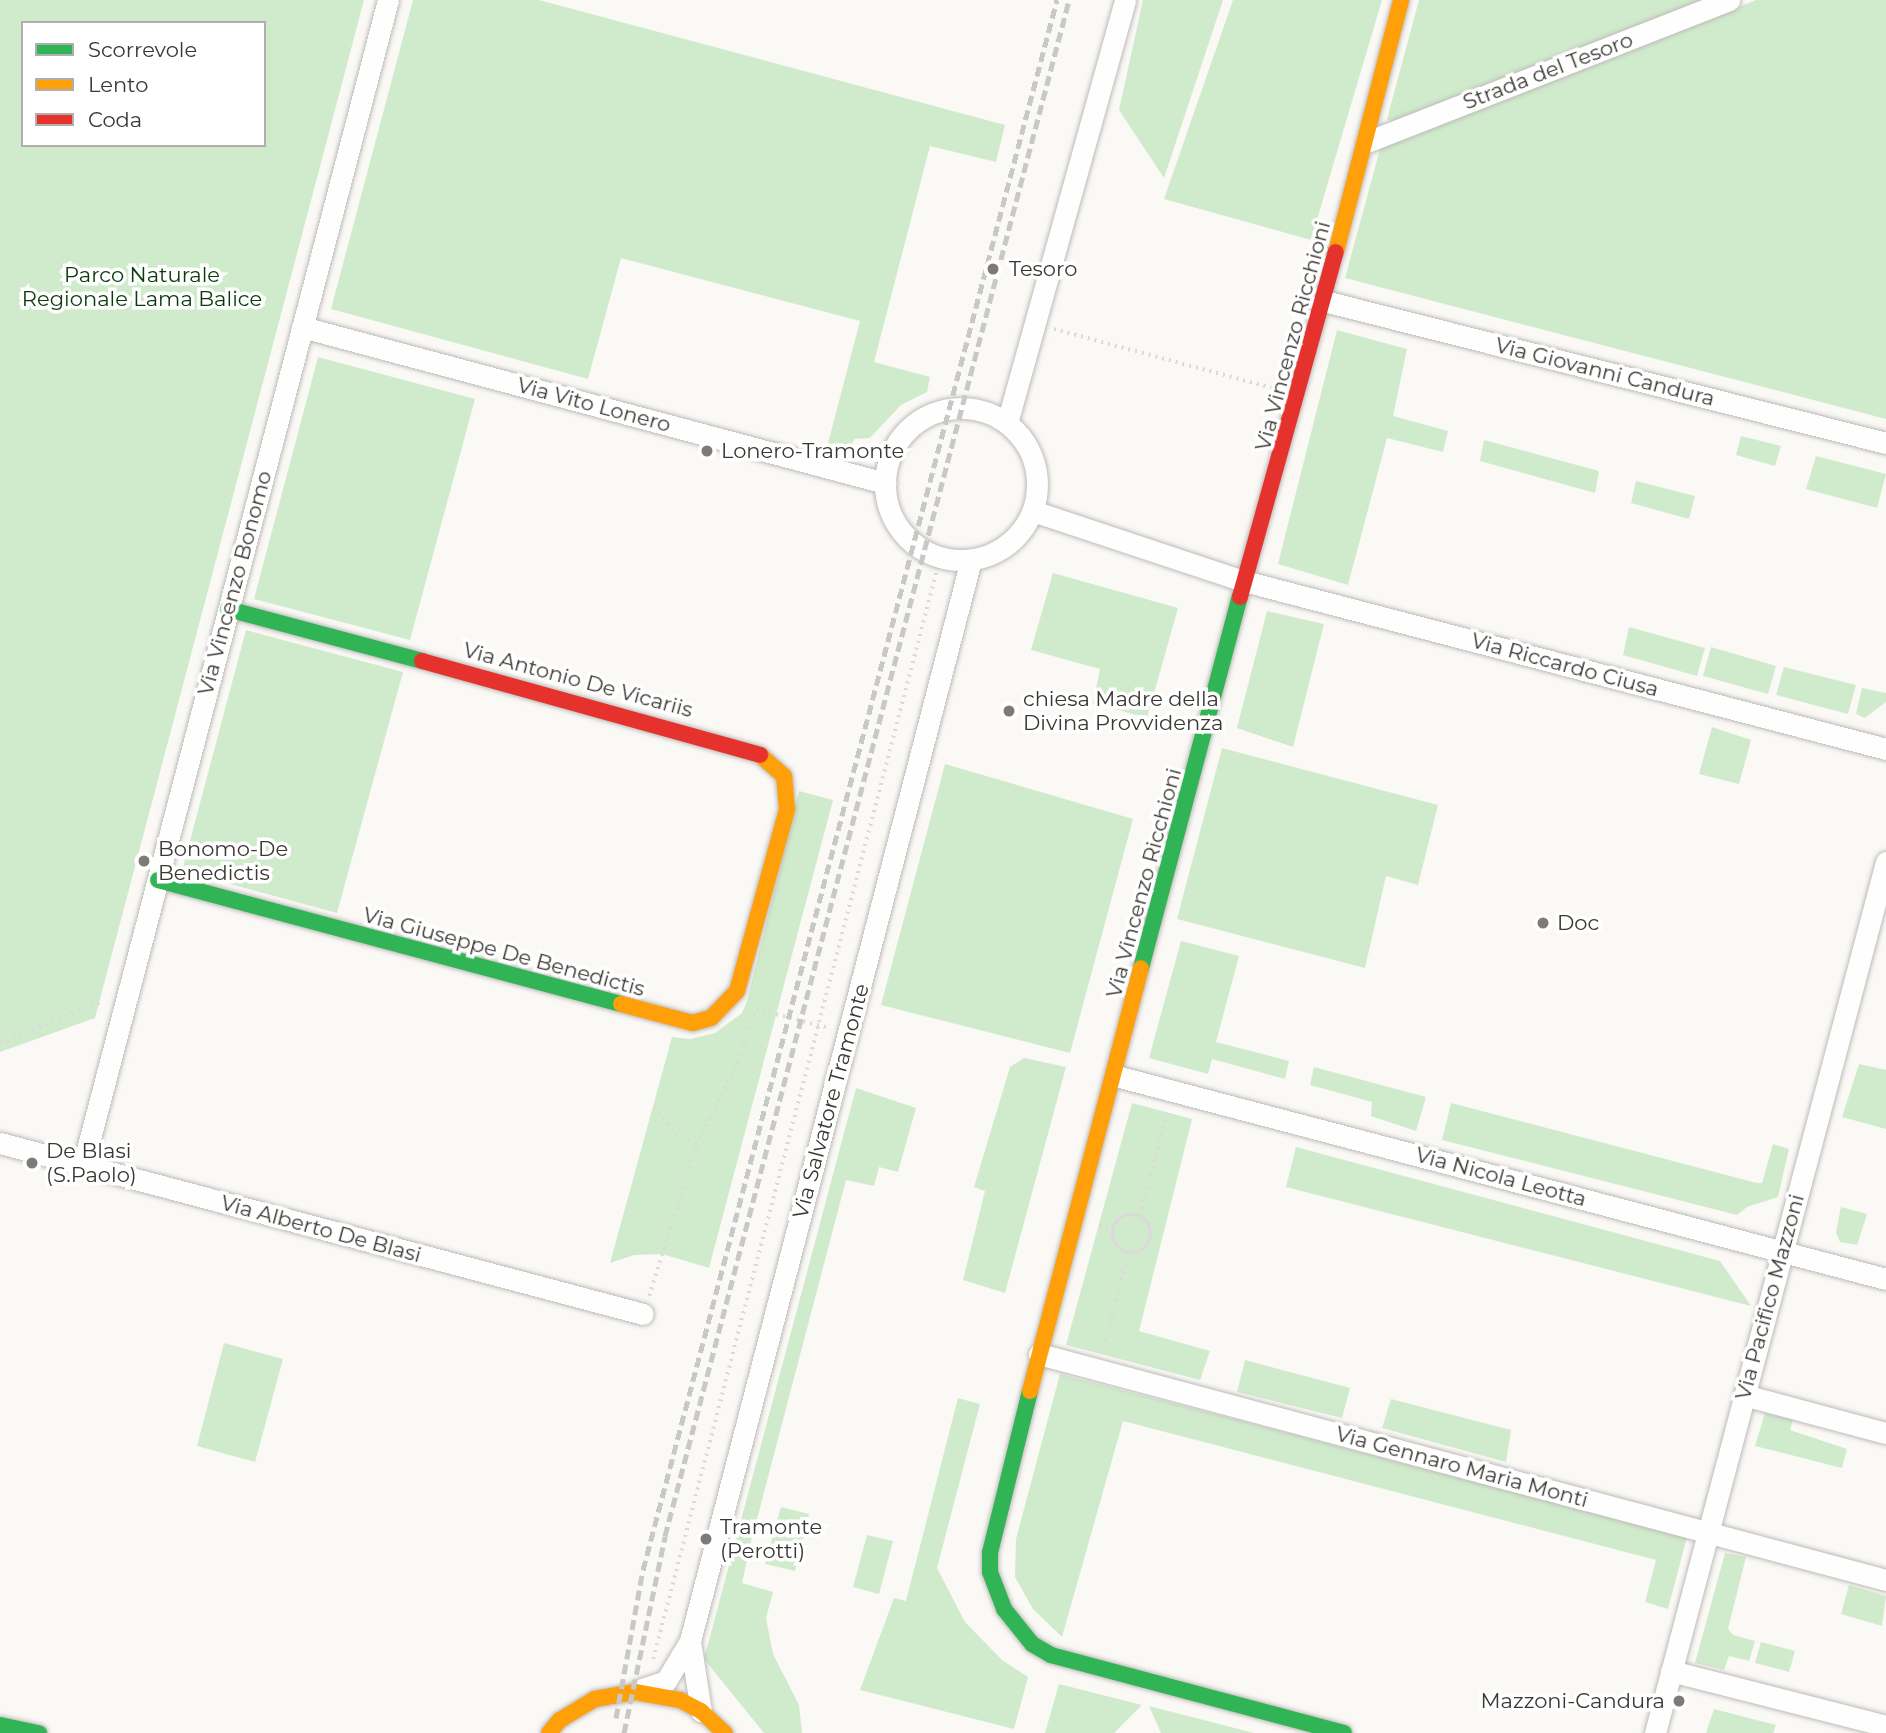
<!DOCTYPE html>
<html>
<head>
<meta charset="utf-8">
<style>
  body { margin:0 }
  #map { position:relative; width:1886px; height:1733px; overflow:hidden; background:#fbf9f6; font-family:Montserrat,sans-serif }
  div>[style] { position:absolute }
  .green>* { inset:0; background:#d0ebcc }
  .path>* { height:3.5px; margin-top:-1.75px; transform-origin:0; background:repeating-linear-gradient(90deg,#dbdad8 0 2px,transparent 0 7px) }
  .path>.ring { margin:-1.75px; padding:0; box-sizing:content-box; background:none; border:3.5px solid #dbdad8; border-radius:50% }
  .roads { filter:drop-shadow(0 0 2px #bdbbb8) drop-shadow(0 0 2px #bdbbb8) }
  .street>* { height:21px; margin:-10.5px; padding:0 10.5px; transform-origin:10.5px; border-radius:10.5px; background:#fefefe }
  .street>.ring { margin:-10.5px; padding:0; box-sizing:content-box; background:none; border:21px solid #fefefe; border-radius:50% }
  .fast>* { height:16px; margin:-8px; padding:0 8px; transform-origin:8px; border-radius:8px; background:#30b455 }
  .slow>* { height:16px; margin:-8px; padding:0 8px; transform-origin:8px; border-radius:8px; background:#ff9f0a }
  .jam>* { height:16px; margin:-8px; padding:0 8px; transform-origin:8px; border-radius:8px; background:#e5322d }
  .rail>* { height:5px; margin-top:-2.5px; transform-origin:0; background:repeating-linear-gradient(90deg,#c8c8c6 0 10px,transparent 0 15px) }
  .dots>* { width:19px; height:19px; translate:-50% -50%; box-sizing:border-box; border:4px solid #fff; border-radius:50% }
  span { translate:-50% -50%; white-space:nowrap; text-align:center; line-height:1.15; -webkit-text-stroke:7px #fff; paint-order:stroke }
  .street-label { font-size:21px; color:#3b3733 }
  .poi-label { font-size:21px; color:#3b3733 }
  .left { translate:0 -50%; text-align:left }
  .right { translate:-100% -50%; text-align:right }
  .park-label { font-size:21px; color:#0a3b0c }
  .legend { position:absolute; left:21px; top:21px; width:245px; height:126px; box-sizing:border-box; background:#fff; border:2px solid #b1afad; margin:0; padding:9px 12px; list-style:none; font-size:21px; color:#3b3733 }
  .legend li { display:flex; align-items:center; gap:14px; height:35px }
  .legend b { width:35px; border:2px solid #b1afad }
</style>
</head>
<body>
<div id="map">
  <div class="green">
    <div style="clip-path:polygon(evenodd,0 0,364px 0,95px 1018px,0 1052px,0 0,23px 23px,264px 23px,264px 145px,23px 145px,23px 23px)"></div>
    <div style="clip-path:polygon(413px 0,539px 0,1005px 125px,996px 162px,930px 146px,874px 362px,930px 377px,927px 392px,901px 405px,870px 438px,854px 439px,851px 449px,828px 443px,860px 321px,621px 258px,588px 379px,331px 309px)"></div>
    <div style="clip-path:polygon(1143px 0,1223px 0,1164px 178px,1119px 110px)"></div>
    <div style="clip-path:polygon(1233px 0,1382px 0,1311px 240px,1164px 199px)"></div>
    <div style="clip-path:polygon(1419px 0,1704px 0,1392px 122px,1387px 119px)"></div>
    <div style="clip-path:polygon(1756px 0,1886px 0,1886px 419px,1345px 278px,1380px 149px)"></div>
    <div style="clip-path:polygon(1337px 330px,1407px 349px,1393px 416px,1448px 431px,1443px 452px,1387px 438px,1348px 585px,1278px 564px)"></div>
    <div style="clip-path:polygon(318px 357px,475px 399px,410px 640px,254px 599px)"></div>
    <div style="clip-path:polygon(1741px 436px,1781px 446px,1775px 466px,1736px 455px)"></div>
    <div style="clip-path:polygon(1484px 440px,1599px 471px,1595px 493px,1480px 461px)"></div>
    <div style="clip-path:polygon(1816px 456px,1886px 474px,1877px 508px,1806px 489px)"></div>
    <div style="clip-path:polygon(1636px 481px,1695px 496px,1689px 519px,1631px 503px)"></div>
    <div style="clip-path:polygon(1053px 573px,1178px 608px,1147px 718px,1093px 703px,1100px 669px,1031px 650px)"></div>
    <div style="clip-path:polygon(1267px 611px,1324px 624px,1293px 747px,1237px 728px)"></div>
    <div style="clip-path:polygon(1629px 627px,1705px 648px,1697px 676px,1623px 655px)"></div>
    <div style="clip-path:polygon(246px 630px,403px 672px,337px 913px,182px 871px)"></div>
    <div style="clip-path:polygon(1711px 647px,1776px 666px,1768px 694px,1703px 676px)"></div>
    <div style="clip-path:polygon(1784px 667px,1856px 685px,1848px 714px,1776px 695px)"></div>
    <div style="clip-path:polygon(1862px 688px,1886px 693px,1886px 702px,1865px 718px,1856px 714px)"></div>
    <div style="clip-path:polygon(1712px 727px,1751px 740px,1739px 784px,1699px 774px)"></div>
    <div style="clip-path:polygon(1222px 748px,1438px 805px,1418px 885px,1386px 876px,1365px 968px,1177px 919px)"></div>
    <div style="clip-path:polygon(945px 764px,1133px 819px,1070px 1053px,881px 1005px)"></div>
    <div style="clip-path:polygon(799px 791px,833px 800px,709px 1268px,662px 1254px,634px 1255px,610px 1263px,672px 1037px,690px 1039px,715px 1033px,742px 1013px,747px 1001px)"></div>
    <div style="clip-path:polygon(1181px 941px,1239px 956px,1216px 1042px,1289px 1061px,1285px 1079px,1212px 1059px,1208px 1074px,1149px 1058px)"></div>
    <div style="clip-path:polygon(1024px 1058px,1066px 1067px,1005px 1293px,963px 1280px,985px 1191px,974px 1187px,1010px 1067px)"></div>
    <div style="clip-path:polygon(1859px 1064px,1886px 1070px,1886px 1129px,1842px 1117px)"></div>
    <div style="clip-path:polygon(1314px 1067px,1426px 1097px,1416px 1131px,1371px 1116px,1372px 1102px,1310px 1085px)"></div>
    <div style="clip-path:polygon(856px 1088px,916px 1108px,898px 1172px,879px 1167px,874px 1186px,846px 1180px,751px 1542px,742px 1583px,773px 1592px,766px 1618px,773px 1654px,799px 1705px,802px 1733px,764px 1733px,704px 1659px)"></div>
    <div style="clip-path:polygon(1132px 1103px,1192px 1119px,1139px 1331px,1210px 1351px,1200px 1380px,1066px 1345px)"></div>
    <div style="clip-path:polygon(1451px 1103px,1757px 1183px,1762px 1183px,1773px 1144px,1789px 1149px,1778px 1197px,1747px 1207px,1737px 1215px,1442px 1140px)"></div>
    <div style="clip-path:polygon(1296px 1147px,1720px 1261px,1751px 1306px,1286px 1187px)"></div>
    <div style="clip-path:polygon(1841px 1207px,1867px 1214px,1857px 1245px,1840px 1242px,1836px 1232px)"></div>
    <div style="clip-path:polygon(224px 1343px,283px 1359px,255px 1462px,197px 1446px)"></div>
    <div style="clip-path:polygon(1245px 1360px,1350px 1388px,1342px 1418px,1237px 1392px)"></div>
    <div style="clip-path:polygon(1060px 1374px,1687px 1537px,1668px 1609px,1645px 1602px,1656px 1560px,1123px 1421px,1062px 1637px,1033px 1609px,1015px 1577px,1016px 1539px)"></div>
    <div style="clip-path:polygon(958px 1398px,980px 1404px,937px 1568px,965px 1622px,1002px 1660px,1028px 1677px,1014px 1729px,860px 1690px,894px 1598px,906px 1601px)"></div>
    <div style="clip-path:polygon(1391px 1399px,1511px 1430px,1506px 1462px,1382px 1428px)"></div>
    <div style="clip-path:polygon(1765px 1413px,1793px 1420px,1790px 1430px,1847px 1449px,1842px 1468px,1755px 1446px)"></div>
    <div style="clip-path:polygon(781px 1507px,809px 1514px,795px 1571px,765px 1564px)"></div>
    <div style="clip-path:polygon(867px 1535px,893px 1541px,879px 1594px,853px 1587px)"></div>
    <div style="clip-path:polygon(1725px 1553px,1746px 1557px,1728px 1629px,1733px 1635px,1755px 1641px,1749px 1661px,1729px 1656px,1724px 1670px,1695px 1663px)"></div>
    <div style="clip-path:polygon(1849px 1585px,1886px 1596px,1882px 1626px,1841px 1614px)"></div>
    <div style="clip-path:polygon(1761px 1642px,1795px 1651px,1789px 1672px,1755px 1663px)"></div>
    <div style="clip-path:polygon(1059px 1684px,1142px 1705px,1114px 1733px,1045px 1733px)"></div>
    <div style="clip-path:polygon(1149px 1706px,1254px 1733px,1161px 1733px)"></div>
    <div style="clip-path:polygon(1714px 1709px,1776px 1725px,1773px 1733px,1706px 1733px)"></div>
  </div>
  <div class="path">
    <div style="left:1054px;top:329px;width:227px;rotate:15.1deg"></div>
    <div style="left:756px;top:1009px;width:75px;rotate:14.6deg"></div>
    <div style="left:0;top:1043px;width:111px;rotate:-22.2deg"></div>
    <div style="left:696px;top:1145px;width:93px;rotate:-63.2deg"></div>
    <div style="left:738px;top:1062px;width:52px;rotate:-71.9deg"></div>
    <div class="ring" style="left:1113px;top:1215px;width:34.5px;height:34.5px"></div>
    <div style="left:1139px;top:1216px;width:110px;rotate:-74.7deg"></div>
    <div style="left:1099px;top:1226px;width:15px;rotate:16deg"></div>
    <div style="left:649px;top:1296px;width:158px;rotate:-72.7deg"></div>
    <div style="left:696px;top:1145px;width:28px;rotate:-150deg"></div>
    <div style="left:672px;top:1131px;width:32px;rotate:-125deg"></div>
    <div style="left:1103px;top:1348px;width:98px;rotate:-74.7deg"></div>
    <div style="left:653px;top:1659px;width:1139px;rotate:-75.4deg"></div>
  </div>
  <div class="roads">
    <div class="street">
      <div style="left:1367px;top:142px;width:389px;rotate:-21.4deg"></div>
      <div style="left:1324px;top:301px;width:580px;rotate:14.18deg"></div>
      <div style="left:302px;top:327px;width:604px;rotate:14.98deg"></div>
      <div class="ring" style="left:885px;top:408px;width:131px;height:131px"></div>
      <div style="left:1007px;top:423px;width:439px;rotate:-74.4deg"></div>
      <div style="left:1033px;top:511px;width:222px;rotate:18.4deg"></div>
      <div style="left:1244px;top:581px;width:664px;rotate:14.66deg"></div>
      <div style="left:1116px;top:1076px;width:796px;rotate:14.77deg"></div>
      <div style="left:0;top:1143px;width:665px;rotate:14.89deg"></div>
      <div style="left:83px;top:1165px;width:1204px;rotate:-75.33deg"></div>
      <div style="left:1039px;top:1354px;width:877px;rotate:14.94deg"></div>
      <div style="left:1744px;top:1395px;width:147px;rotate:15deg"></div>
      <div style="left:690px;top:1641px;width:71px;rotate:81.1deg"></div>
      <div style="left:1671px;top:1671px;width:222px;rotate:14.3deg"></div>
      <div style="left:639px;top:1690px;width:28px;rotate:-18deg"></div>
      <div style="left:666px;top:1681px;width:47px;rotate:-59deg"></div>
      <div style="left:690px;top:1641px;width:1117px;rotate:-75.43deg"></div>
      <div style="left:1655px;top:1733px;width:901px;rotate:-75.15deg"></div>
    </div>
    <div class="fast">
      <div style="left:228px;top:609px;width:201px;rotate:15deg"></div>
      <div style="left:158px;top:880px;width:479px;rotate:15deg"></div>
      <div style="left:1141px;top:968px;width:384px;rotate:-75.1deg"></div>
      <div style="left:1030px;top:1391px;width:167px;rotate:103.9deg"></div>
      <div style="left:990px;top:1553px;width:19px;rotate:90deg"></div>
      <div style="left:990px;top:1572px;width:40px;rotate:69deg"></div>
      <div style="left:1004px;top:1609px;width:45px;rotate:51.3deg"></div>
      <div style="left:1032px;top:1644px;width:22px;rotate:30deg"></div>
      <div style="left:1051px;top:1655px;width:303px;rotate:14.9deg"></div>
      <div style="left:0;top:1725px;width:40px;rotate:12deg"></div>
    </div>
    <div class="slow">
      <div style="left:1336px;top:252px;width:260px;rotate:-75.5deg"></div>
      <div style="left:621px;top:1004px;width:74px;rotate:14.8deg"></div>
      <div style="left:693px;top:1023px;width:19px;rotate:-16deg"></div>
      <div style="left:711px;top:1018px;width:37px;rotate:-46deg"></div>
      <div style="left:737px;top:991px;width:189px;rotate:-74.6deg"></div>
      <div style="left:787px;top:809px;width:33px;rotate:-95deg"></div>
      <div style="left:784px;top:776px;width:32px;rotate:-139deg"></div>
      <div style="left:1030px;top:1391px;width:437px;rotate:-75.3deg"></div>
      <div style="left:549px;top:1733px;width:17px;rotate:-50deg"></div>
      <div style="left:560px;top:1720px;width:41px;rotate:-31deg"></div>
      <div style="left:595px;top:1699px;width:41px;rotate:-9.9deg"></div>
      <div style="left:635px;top:1692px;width:46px;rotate:10.1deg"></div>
      <div style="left:680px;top:1700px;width:24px;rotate:28deg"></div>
      <div style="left:701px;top:1711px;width:33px;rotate:43deg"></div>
    </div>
    <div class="jam">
      <div style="left:1240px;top:597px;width:358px;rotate:-74.5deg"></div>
      <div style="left:422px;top:661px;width:351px;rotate:15.5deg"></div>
    </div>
  </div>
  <div class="rail">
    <div style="left:616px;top:1718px;width:150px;rotate:-79.7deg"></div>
    <div style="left:643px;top:1570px;width:1624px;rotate:-75.23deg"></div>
    <div style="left:624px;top:1733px;width:201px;rotate:-78.2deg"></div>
    <div style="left:665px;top:1536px;width:1588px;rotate:-75.26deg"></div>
  </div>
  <div class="dots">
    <div style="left:993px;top:269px;background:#7e7b77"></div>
    <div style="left:707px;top:451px;background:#7e7b77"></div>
    <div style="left:1009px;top:711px;background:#7e7b77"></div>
    <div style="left:144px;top:861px;background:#7e7b77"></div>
    <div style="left:1543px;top:923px;background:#7e7b77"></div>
    <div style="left:32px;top:1163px;background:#7e7b77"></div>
    <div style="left:706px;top:1539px;background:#7e7b77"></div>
    <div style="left:1679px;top:1701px;background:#7e7b77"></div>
  </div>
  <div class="street-label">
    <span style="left:1548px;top:71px;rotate:-21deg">Strada del Tesoro</span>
    <span style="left:1293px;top:336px;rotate:-75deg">Via Vincenzo Ricchioni</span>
    <span style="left:1605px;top:372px;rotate:14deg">Via Giovanni Candura</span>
    <span style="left:594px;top:405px;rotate:15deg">Via Vito Lonero</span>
    <span style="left:235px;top:583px;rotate:-75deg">Via Vincenzo Bonomo</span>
    <span style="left:1565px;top:665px;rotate:15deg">Via Riccardo Ciusa</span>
    <span style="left:578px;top:680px;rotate:15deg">Via Antonio De Vicariis</span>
    <span style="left:1144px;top:883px;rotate:-75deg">Via Vincenzo Ricchioni</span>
    <span style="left:504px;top:952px;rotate:15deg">Via Giuseppe De Benedictis</span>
    <span style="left:831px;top:1101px;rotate:-75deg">Via Salvatore Tramonte</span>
    <span style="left:1501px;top:1177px;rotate:15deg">Via Nicola Leotta</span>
    <span style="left:321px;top:1229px;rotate:15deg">Via Alberto De Blasi</span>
    <span style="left:1770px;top:1297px;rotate:-75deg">Via Pacifico Mazzoni</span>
    <span style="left:1462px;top:1467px;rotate:15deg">Via Gennaro Maria Monti</span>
  </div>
  <div class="poi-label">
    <span class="left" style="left:1009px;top:269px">Tesoro</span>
    <span class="left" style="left:721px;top:451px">Lonero-Tramonte</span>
    <span class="left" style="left:1023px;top:711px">chiesa Madre della<br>Divina Provvidenza</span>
    <span class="left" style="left:158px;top:861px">Bonomo-De<br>Benedictis</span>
    <span class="left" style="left:1557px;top:923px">Doc</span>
    <span class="left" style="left:46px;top:1163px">De Blasi<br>(S.Paolo)</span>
    <span class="left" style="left:720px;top:1539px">Tramonte<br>(Perotti)</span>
    <span class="right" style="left:1665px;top:1701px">Mazzoni-Candura</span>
  </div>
  <div class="park-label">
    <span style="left:142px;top:287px">Parco Naturale<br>Regionale Lama Balice</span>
  </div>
  <ul class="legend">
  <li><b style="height:9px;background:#30b455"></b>Scorrevole</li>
  <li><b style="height:9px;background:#ff9f0a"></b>Lento</li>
  <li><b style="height:9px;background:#e5322d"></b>Coda</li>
  </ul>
</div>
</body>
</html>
